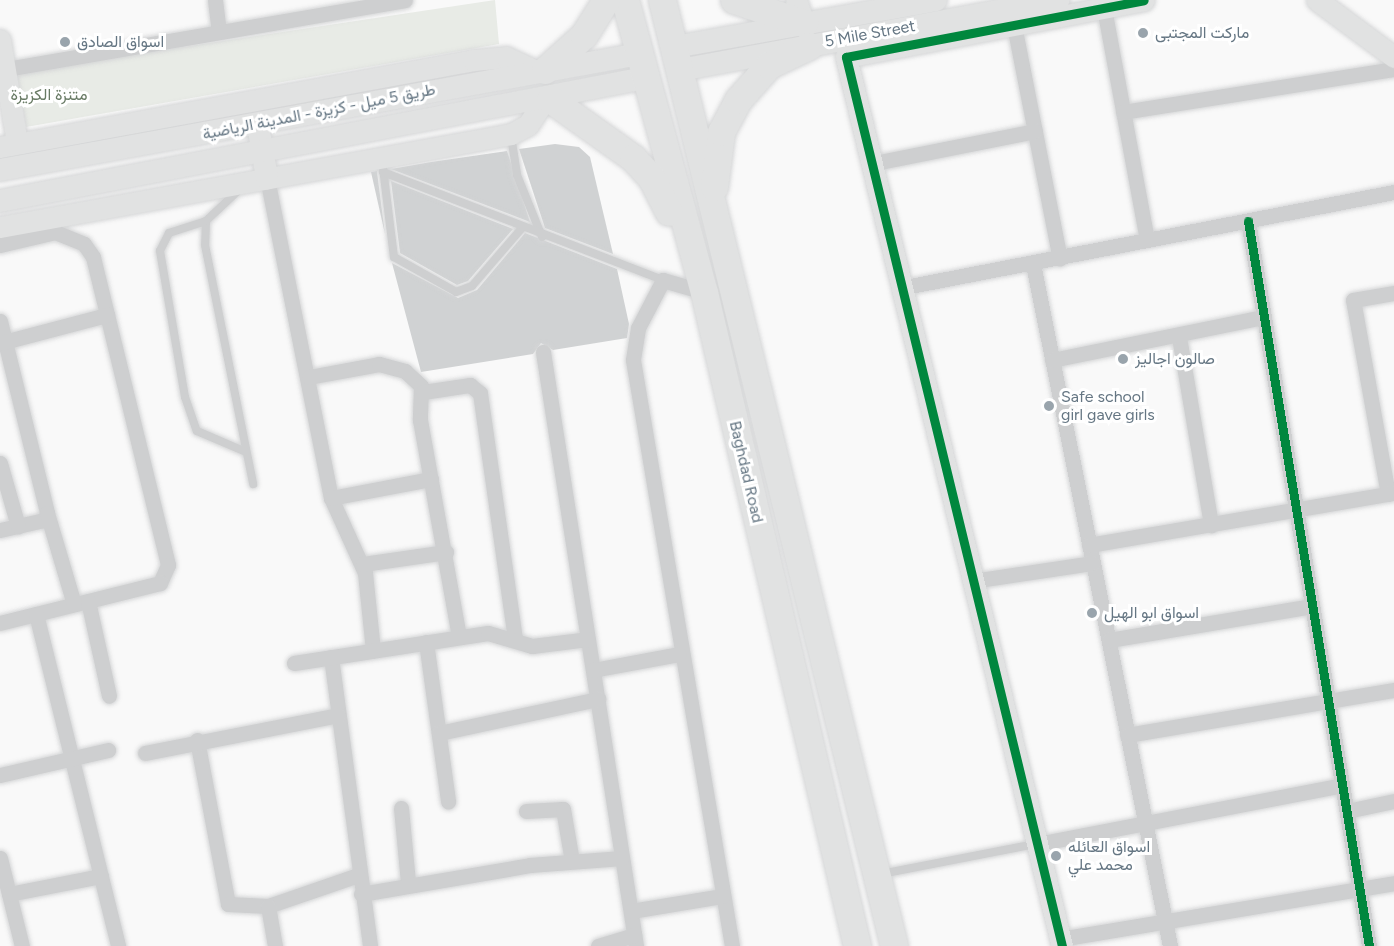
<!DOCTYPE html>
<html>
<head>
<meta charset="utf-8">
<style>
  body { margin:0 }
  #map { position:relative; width:1394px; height:946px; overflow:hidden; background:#f9f9f9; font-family:Figtree,Vazirmatn,sans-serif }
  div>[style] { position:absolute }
  .green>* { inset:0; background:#e8ebe6 }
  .building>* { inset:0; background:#d0d2d3 }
  .roads { filter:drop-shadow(0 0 2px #d5d6d7) drop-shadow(0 0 2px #d5d6d7) }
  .lane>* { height:8px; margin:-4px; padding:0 4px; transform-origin:4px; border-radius:4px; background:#cecfd0 }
  .street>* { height:15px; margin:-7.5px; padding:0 7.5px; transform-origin:7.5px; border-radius:7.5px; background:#cecfd0 }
  .secondary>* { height:21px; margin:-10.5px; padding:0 10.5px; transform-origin:10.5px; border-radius:10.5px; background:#e1e2e2 }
  .primary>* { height:22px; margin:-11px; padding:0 11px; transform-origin:11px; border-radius:11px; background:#e1e2e2 }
  .highway>* { height:27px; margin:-13.5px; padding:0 13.5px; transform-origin:13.5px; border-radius:13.5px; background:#e1e2e2 }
  .cycleway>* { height:9px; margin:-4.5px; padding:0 4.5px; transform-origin:4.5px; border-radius:4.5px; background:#00873e }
  .dots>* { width:16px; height:16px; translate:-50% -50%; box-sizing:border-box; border:3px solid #fff; border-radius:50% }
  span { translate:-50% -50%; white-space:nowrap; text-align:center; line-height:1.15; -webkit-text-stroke:6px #fff; paint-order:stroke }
  .poi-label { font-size:16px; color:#657683 }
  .left { translate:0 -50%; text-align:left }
  .street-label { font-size:16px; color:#657683 }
  .park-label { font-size:16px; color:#687a64 }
</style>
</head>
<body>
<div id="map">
  <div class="green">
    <div style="clip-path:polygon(495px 0,499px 44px,26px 127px,16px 72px)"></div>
  </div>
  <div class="building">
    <div style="clip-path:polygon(555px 144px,579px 147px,590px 157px,613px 254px,545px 228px,519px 149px)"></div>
    <div style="clip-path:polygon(507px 151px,530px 222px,391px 169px,431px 162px)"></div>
    <div style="clip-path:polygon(377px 171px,377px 172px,385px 234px,371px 172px)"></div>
    <div style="clip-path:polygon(391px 181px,513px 229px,468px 281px,457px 285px,400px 253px)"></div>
    <div style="clip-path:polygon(525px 233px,617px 269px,629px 324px,627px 338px,553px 350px,541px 343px,533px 354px,421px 372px,392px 263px,458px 298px,477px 290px)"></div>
  </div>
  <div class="roads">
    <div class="lane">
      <div style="left:511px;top:136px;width:39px;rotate:81deg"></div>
      <div style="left:517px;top:175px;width:67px;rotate:68deg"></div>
      <div style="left:383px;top:168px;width:90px;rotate:83deg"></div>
      <div style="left:394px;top:257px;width:71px;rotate:29.4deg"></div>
      <div style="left:456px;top:292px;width:17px;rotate:-21deg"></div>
      <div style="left:472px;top:286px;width:77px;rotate:-49.2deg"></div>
      <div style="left:383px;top:172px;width:300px;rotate:21.1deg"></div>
      <div style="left:241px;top:188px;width:48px;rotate:136.7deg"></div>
      <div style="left:206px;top:221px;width:24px;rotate:92deg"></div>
      <div style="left:205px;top:245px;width:244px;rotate:78.6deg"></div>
      <div style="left:206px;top:221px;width:39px;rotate:162deg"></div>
      <div style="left:169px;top:233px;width:20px;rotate:117deg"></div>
      <div style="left:160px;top:251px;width:148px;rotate:80.3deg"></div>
      <div style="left:185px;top:397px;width:36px;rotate:71deg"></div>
      <div style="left:197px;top:431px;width:53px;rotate:23.2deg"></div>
      <div style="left:881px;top:874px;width:157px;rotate:-11deg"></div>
    </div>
    <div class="street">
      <div style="left:215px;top:0;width:31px;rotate:83deg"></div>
      <div style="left:1104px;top:8px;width:236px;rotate:79.5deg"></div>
      <div style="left:1014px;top:25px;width:238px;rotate:78.9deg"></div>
      <div style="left:0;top:70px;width:411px;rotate:-9.8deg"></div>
      <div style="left:1123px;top:112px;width:274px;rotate:-9deg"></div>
      <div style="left:870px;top:164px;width:168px;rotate:-11.3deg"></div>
      <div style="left:267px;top:178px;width:326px;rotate:78.7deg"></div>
      <div style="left:331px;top:498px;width:82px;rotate:65.6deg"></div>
      <div style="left:365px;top:573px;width:78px;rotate:84.1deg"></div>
      <div style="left:1248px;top:221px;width:735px;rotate:80.52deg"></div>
      <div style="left:0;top:245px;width:57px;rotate:-13.3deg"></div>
      <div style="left:55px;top:232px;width:31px;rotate:22deg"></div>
      <div style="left:84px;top:244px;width:16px;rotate:55deg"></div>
      <div style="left:93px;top:257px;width:317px;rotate:76.3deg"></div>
      <div style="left:168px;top:565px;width:20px;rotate:114deg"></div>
      <div style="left:160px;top:583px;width:165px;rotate:166deg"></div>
      <div style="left:1033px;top:264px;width:696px;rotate:78.64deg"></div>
      <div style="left:900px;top:288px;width:503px;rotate:-11deg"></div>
      <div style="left:704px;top:292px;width:43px;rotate:-163.7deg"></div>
      <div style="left:663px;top:280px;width:54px;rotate:117.5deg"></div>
      <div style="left:638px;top:328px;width:32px;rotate:99deg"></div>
      <div style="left:633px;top:360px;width:594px;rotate:80.41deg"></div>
      <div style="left:0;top:321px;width:198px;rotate:76.2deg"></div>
      <div style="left:47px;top:513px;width:8px;rotate:113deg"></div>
      <div style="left:44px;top:520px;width:45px;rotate:167.2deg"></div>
      <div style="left:1179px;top:337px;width:191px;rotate:80.3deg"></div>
      <div style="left:0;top:343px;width:111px;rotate:-14.7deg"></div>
      <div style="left:543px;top:352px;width:601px;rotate:81.1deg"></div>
      <div style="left:1052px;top:360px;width:216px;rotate:-11.5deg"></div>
      <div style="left:309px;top:377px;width:71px;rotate:-10.5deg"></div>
      <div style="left:379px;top:364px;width:27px;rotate:15deg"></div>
      <div style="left:405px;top:371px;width:22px;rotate:43deg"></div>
      <div style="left:421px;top:386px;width:34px;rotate:92deg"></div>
      <div style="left:420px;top:420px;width:219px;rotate:79.8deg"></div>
      <div style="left:423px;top:392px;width:48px;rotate:-8.5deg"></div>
      <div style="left:470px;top:385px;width:13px;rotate:39deg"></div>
      <div style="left:480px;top:393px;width:248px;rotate:81.9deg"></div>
      <div style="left:0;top:463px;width:66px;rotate:74.1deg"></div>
      <div style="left:1388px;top:494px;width:197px;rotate:-100.2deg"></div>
      <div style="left:1353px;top:300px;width:42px;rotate:-9.7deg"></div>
      <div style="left:331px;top:498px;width:102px;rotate:-10.8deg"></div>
      <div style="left:47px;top:513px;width:95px;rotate:73.5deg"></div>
      <div style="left:1089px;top:545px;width:309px;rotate:-9.7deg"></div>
      <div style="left:363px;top:564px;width:84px;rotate:-8.2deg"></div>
      <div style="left:972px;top:581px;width:122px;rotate:-8.5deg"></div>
      <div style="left:88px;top:601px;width:97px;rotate:77.5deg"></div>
      <div style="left:36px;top:614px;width:342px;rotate:76.1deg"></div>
      <div style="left:1109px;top:640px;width:206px;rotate:-9.5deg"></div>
      <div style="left:426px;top:642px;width:161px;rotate:82.1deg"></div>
      <div style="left:331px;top:657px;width:292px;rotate:82.3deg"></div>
      <div style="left:294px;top:663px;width:196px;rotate:-8.8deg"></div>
      <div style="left:488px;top:633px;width:46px;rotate:16.5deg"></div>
      <div style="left:532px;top:646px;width:56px;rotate:-7.1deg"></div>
      <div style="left:593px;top:670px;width:87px;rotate:-10.5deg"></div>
      <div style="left:439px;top:733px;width:163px;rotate:-12.1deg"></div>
      <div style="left:1127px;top:735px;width:271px;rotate:-9.6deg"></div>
      <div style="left:197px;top:740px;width:167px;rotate:79.3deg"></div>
      <div style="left:228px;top:904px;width:40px;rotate:2.9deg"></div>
      <div style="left:268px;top:906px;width:95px;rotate:-19deg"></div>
      <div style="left:145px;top:753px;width:197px;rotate:-11.1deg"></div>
      <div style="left:0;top:775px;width:111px;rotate:-13deg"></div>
      <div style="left:401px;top:808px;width:74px;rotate:84.6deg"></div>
      <div style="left:526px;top:811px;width:37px;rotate:-3deg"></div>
      <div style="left:563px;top:809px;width:53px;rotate:80.2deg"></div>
      <div style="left:1347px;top:811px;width:48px;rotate:-12deg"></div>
      <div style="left:1037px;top:844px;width:311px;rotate:-10.9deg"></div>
      <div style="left:0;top:858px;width:91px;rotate:76deg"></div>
      <div style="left:9px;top:894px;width:94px;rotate:-11.1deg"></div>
      <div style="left:361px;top:894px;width:171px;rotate:-9.7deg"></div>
      <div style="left:530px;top:865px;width:92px;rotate:-4.4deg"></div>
      <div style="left:268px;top:906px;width:41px;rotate:80.1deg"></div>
      <div style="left:631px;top:911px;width:93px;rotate:-9.3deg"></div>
      <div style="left:1060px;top:939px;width:339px;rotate:-9.5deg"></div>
      <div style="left:598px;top:946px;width:38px;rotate:-17deg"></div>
    </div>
    <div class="secondary">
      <div style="left:796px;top:0;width:24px;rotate:71deg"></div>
      <div style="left:1317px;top:0;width:96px;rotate:36.5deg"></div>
      <div style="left:0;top:40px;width:104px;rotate:80.6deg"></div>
      <div style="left:0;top:147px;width:481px;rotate:-10.4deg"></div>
      <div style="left:473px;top:60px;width:33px;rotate:-5deg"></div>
      <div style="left:506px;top:57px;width:33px;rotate:25deg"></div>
      <div style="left:0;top:227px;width:519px;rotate:-10.31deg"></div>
      <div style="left:511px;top:134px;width:19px;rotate:-28deg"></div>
      <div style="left:528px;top:125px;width:30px;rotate:-57deg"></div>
      <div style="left:1062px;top:946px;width:915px;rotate:-103.66deg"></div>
      <div style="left:846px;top:57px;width:303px;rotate:-10.8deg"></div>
    </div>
    <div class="primary">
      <div style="left:675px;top:47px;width:265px;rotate:-10.2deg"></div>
      <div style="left:680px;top:70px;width:385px;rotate:-10.5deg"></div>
      <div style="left:260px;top:137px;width:42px;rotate:80.3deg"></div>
      <div style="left:0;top:170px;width:649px;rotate:-10.29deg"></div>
      <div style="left:0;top:201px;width:657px;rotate:-10.8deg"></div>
    </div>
    <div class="highway">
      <div style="left:625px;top:0;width:302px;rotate:74.9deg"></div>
      <div style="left:704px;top:292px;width:672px;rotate:76.83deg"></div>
      <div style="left:662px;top:0;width:974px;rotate:76.22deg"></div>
      <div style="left:734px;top:0;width:74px;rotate:18.2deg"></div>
      <div style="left:545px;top:70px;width:52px;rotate:-41.9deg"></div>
      <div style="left:584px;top:35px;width:41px;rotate:-57.8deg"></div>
      <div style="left:550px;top:99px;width:102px;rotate:35.4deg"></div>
      <div style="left:633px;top:158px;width:26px;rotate:47deg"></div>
      <div style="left:651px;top:177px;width:39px;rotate:63deg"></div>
      <div style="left:714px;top:187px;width:55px;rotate:-82.7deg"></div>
      <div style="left:721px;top:132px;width:36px;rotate:-62deg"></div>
      <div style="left:738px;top:100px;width:47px;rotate:-48.5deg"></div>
      <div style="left:769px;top:65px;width:44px;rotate:-25.4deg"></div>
    </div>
  </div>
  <div class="cycleway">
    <div style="left:1248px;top:221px;width:735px;rotate:80.52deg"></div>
    <div style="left:1062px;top:946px;width:915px;rotate:-103.66deg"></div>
    <div style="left:846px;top:57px;width:303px;rotate:-10.8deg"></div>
  </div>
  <div class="dots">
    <div style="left:1143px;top:33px;background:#99a4ac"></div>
    <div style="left:65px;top:42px;background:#99a4ac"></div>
    <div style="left:1123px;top:359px;background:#99a4ac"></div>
    <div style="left:1049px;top:406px;background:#99a4ac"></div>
    <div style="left:1092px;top:613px;background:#99a4ac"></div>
    <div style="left:1056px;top:856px;background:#99a4ac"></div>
  </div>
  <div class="poi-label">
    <span class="left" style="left:1155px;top:33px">ماركت المجتبى</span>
    <span class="left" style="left:77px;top:42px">اسواق الصادق</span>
    <span class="left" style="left:1135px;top:359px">صالون اجاليز</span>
    <span class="left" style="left:1061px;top:406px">Safe school<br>girl gave girls</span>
    <span class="left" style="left:1104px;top:613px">اسواق ابو الهيل</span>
    <span class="left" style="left:1068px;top:856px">اسواق العائله<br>محمد علي</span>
  </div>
  <div class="street-label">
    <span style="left:870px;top:34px;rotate:-10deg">5 Mile Street</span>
    <span style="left:319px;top:112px;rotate:-11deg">طريق 5 ميل - كزيزة - المدينة الرياضية</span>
    <span style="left:746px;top:472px;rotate:77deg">Baghdad Road</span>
  </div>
  <div class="park-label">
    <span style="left:49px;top:95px">متنزة الكزيزة</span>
  </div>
</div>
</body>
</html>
